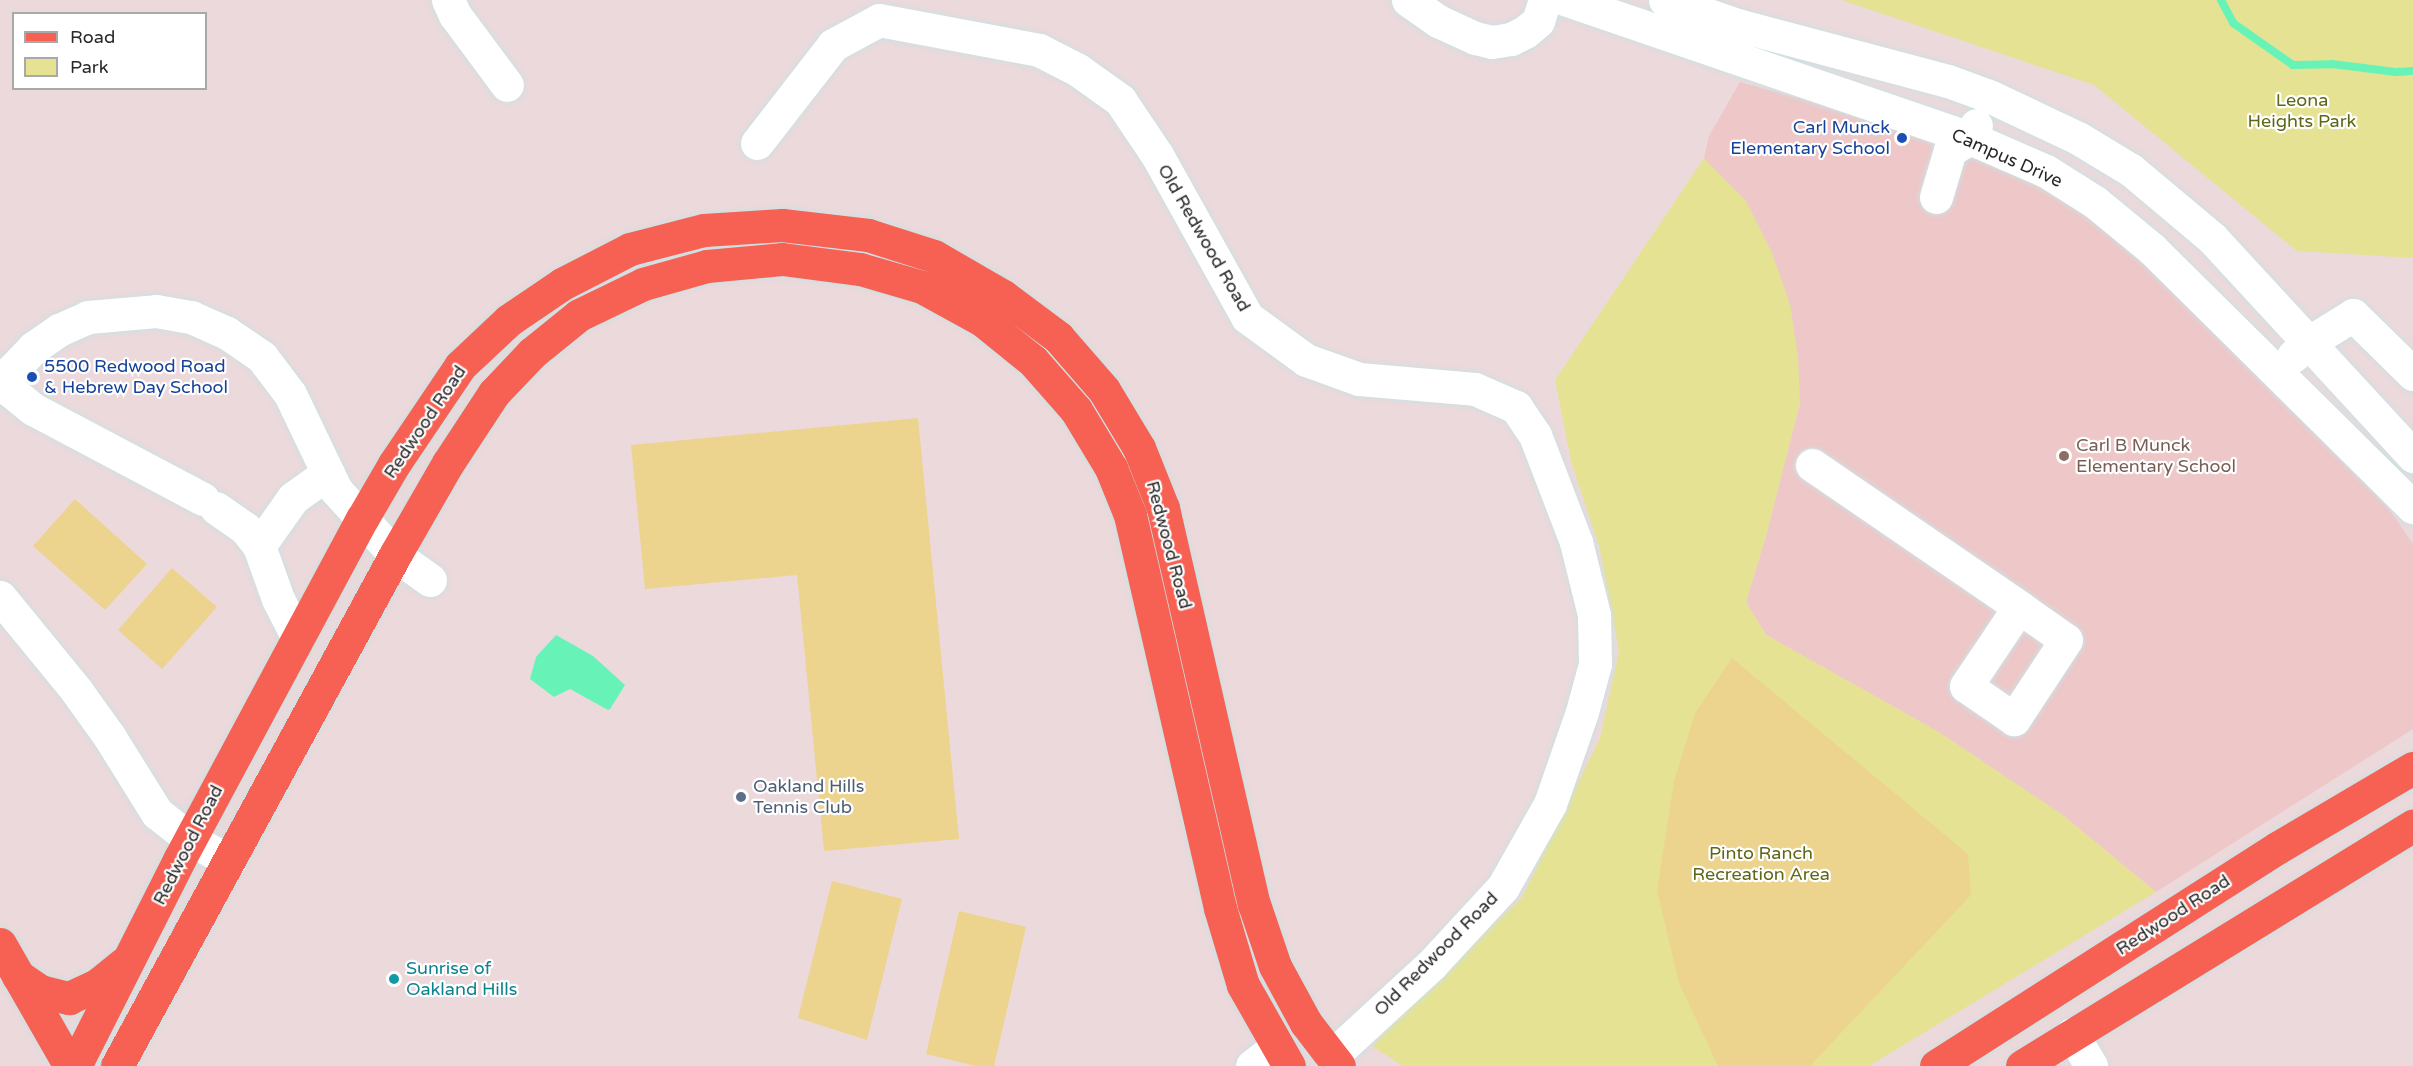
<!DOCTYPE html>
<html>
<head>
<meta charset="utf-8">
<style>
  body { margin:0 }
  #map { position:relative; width:2413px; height:1066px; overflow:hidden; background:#ecd9db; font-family:"Varela Round",sans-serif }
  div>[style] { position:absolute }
  .education>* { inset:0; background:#eec7c8 }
  .green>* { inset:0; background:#e5e393 }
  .pitch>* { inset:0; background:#edd48e }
  .water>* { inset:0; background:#67f3b8 }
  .stream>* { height:8px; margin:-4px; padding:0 4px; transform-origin:4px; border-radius:4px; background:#67f3b8 }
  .roads { filter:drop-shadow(0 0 2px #cee0e2) drop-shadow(0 0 2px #cee0e2) }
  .minor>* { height:33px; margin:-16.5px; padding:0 16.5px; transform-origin:16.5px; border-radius:16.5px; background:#fff }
  .major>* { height:33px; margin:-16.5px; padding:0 16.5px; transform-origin:16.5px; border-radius:16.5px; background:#f66154 }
  .dots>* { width:16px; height:16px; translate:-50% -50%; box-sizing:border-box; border:3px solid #fff; border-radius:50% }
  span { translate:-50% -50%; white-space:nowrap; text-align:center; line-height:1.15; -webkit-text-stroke:4.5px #fff; paint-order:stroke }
  .park-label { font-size:18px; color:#5e6717 }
  .transit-label { font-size:18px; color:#164399 }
  .right { translate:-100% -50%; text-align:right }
  .left { translate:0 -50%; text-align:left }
  .street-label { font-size:18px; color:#282828 }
  .education-label { font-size:18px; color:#785e54 }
  .service-label { font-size:18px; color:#4e5e75 }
  .culture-label { font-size:18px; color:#0d838f }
  .legend { position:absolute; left:12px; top:12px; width:195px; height:78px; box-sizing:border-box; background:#fff; border:2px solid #a9a9a9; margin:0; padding:8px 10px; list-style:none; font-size:18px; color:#282828 }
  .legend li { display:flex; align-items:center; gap:12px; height:30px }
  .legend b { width:30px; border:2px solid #a9a9a9 }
</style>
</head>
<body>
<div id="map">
  <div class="education">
    <div style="clip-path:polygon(1740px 82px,1932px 135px,2069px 194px,2187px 282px,2389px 509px,2413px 544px,2413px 729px,2156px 892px,2060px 813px,1937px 731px,1766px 635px,1746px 602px,1766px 536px,1800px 403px,1704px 158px,1709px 136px)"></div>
  </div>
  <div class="green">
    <div style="clip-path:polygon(1841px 0,2413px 0,2413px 258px,2297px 251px,2094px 85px)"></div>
    <div style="clip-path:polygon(1704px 158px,1746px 201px,1772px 253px,1790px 304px,1798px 357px,1800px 403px,1766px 536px,1746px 602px,1766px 635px,1937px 731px,2060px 813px,2156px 892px,1869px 1066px,1403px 1066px,1372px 1046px,1522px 897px,1600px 738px,1619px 651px,1599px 546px,1571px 461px,1555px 380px)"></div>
  </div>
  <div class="pitch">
    <div style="clip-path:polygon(918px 418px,959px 839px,824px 851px,797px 575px,645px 589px,631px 445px)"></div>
    <div style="clip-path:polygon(75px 499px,147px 564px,105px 610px,33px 546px)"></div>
    <div style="clip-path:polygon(172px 568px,217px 607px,162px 669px,118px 630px)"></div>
    <div style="clip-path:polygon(1732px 658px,1968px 854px,1971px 895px,1810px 1066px,1718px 1066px,1679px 983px,1657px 891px,1674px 781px,1695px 713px)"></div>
    <div style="clip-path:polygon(832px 881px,902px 899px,867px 1040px,798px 1018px)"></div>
    <div style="clip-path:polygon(959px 911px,1026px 927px,994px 1066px,976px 1066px,926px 1054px)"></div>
  </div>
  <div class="water">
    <div style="clip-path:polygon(556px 635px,593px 656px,625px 685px,610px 709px,608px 710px,570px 689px,554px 697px,530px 679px,536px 657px)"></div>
  </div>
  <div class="stream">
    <div style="left:2221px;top:0;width:26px;rotate:62deg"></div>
    <div style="left:2233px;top:23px;width:73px;rotate:35deg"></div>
    <div style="left:2293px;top:65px;width:39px;rotate:-1deg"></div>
    <div style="left:2332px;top:64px;width:64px;rotate:7.1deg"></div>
    <div style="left:2396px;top:72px;width:17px;rotate:-3deg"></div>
  </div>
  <div class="roads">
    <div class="minor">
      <div style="left:448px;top:0;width:17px;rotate:65deg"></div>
      <div style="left:455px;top:15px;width:87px;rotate:53.4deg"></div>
      <div style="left:1408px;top:0;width:37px;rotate:35deg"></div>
      <div style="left:1438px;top:21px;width:41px;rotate:24.7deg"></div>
      <div style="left:1475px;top:38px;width:17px;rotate:13deg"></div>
      <div style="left:1492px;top:42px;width:19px;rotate:-9deg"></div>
      <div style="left:1511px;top:39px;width:16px;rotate:-27deg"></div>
      <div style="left:1525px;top:32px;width:17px;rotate:-40deg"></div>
      <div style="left:1538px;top:21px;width:22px;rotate:-72deg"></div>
      <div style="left:1567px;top:0;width:426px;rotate:18.9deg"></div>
      <div style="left:1970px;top:138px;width:83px;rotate:23.5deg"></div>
      <div style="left:2046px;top:171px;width:58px;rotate:32.3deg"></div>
      <div style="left:2095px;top:202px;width:74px;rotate:39.5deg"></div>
      <div style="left:2152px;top:249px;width:367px;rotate:44.7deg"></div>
      <div style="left:1665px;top:0;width:76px;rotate:19.1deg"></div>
      <div style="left:1737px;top:25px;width:218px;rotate:14.9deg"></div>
      <div style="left:1948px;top:81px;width:44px;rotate:20.1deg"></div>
      <div style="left:1989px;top:96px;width:98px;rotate:25.3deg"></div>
      <div style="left:2078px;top:138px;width:62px;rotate:31.1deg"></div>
      <div style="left:2131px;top:170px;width:106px;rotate:40deg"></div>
      <div style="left:2212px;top:238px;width:297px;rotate:47.3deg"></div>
      <div style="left:757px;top:143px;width:124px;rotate:-52.2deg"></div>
      <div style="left:833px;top:45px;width:52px;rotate:-28.5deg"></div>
      <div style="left:879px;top:20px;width:163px;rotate:10.6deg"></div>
      <div style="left:1039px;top:50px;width:44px;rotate:27.1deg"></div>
      <div style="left:1078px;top:70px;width:52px;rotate:35.5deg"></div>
      <div style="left:1120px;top:100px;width:66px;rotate:56.1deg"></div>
      <div style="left:1157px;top:155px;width:185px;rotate:60.9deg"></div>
      <div style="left:1247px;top:317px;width:73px;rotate:36.1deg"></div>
      <div style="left:1306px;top:360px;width:56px;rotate:19.7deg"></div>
      <div style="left:1359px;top:379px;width:116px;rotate:4.9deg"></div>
      <div style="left:1475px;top:389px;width:45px;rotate:23.7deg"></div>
      <div style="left:1516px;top:407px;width:34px;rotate:56deg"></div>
      <div style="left:1535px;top:435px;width:115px;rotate:69deg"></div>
      <div style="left:1576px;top:542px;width:75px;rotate:76.1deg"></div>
      <div style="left:1594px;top:615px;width:49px;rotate:88.8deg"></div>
      <div style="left:1595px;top:664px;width:50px;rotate:105.2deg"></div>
      <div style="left:1582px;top:712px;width:97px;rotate:109.2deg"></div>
      <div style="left:1550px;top:804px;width:95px;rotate:119.5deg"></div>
      <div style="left:1503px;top:887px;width:105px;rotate:132.7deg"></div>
      <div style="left:1432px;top:964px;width:137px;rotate:137.4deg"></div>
      <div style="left:1936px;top:197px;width:49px;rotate:-73.4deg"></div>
      <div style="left:1950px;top:150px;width:23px;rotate:-31deg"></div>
      <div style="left:1970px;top:138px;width:14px;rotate:-65deg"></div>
      <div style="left:2293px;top:356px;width:20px;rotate:-41deg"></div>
      <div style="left:2308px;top:343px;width:53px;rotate:-31.9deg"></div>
      <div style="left:2353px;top:315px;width:84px;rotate:44.5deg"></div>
      <div style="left:2px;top:384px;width:40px;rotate:39deg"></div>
      <div style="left:33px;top:409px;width:192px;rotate:27.9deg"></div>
      <div style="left:0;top:387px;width:19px;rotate:-55deg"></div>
      <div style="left:11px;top:371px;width:32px;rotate:-46deg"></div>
      <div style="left:33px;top:348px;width:32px;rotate:-35deg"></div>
      <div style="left:59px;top:330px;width:32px;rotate:-24deg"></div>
      <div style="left:88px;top:317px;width:68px;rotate:-5deg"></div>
      <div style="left:156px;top:311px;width:36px;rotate:10deg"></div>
      <div style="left:191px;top:317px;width:39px;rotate:24deg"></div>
      <div style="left:227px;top:333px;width:42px;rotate:34.4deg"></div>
      <div style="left:262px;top:357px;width:46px;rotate:52.9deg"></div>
      <div style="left:290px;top:394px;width:106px;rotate:64.4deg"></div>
      <div style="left:336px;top:490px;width:88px;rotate:47.8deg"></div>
      <div style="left:395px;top:555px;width:43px;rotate:35.5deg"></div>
      <div style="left:1812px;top:465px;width:251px;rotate:34.4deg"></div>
      <div style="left:2019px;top:607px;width:57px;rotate:35.1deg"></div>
      <div style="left:2066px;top:640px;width:95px;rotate:123.4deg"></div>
      <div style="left:2014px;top:719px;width:58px;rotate:-145.5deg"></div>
      <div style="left:1966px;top:686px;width:95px;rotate:-56.1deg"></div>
      <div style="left:216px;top:508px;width:35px;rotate:35deg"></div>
      <div style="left:245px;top:528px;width:23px;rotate:52deg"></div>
      <div style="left:259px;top:546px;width:56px;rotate:70.3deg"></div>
      <div style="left:278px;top:599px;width:44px;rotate:62.9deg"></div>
      <div style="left:259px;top:546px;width:59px;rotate:-54.7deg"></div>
      <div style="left:293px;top:498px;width:43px;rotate:-35.5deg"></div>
      <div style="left:0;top:597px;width:120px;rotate:50.7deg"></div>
      <div style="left:76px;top:690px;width:57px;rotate:54.3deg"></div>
      <div style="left:109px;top:736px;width:91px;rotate:58.1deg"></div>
      <div style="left:157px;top:813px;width:42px;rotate:38.2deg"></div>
      <div style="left:190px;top:839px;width:45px;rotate:29.4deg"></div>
      <div style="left:2072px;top:1034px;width:37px;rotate:59deg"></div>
      <div style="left:1252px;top:1066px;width:31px;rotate:-38deg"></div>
    </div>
    <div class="major">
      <div style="left:0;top:944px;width:141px;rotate:60.2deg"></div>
      <div style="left:18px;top:976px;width:27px;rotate:34deg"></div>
      <div style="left:40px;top:991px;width:30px;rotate:14deg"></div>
      <div style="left:69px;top:998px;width:31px;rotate:-25deg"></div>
      <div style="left:97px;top:985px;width:35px;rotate:-39deg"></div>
      <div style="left:75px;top:1066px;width:233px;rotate:-63.2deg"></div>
      <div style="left:180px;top:858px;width:385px;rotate:-61.8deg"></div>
      <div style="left:362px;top:519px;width:64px;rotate:-59.8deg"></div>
      <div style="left:394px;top:464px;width:118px;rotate:-56deg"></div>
      <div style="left:460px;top:366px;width:67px;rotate:-43.2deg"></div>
      <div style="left:509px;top:320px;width:64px;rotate:-34.2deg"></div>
      <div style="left:562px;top:284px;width:76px;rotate:-27.2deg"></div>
      <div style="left:630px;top:249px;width:76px;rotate:-14.4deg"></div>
      <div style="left:704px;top:230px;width:78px;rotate:-3.7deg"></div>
      <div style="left:782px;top:225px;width:87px;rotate:6.6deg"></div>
      <div style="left:868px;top:235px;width:69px;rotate:17.7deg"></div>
      <div style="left:934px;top:256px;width:80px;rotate:30.1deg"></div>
      <div style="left:1003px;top:296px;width:69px;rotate:36.7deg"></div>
      <div style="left:1058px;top:337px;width:70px;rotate:49deg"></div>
      <div style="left:1104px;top:390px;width:68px;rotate:58.9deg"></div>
      <div style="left:1139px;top:448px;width:65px;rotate:68.2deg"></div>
      <div style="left:1163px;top:508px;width:406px;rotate:77.1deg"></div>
      <div style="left:1254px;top:904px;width:65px;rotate:71.3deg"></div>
      <div style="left:1275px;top:966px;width:65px;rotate:61.5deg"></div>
      <div style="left:1306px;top:1023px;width:54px;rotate:52.5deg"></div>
      <div style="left:117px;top:1066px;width:582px;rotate:-61.45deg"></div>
      <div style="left:395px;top:555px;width:106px;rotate:-60.1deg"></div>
      <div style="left:448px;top:463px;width:84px;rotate:-56.7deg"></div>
      <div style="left:494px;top:393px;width:55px;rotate:-46.5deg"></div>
      <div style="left:532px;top:353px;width:60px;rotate:-39deg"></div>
      <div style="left:579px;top:315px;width:71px;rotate:-25.8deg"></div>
      <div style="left:643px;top:284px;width:66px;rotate:-15.7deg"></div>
      <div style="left:707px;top:266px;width:75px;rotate:-5.3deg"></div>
      <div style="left:782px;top:259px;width:79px;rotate:7.3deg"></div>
      <div style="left:860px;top:269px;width:65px;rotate:16.2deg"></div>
      <div style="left:922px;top:287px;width:68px;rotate:28.8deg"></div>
      <div style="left:982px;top:320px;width:65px;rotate:38.8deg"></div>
      <div style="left:1033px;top:361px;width:65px;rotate:48.7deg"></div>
      <div style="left:1076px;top:410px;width:68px;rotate:58.9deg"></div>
      <div style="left:1111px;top:468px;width:51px;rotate:68deg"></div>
      <div style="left:1130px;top:515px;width:403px;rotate:77.1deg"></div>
      <div style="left:1220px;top:908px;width:80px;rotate:73.4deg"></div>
      <div style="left:1243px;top:985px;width:93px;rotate:60.4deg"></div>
      <div style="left:1936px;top:1066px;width:405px;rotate:-32.6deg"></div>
      <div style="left:2277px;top:848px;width:158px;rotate:-30.5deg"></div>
      <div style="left:2022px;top:1066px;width:459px;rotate:-31.6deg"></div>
    </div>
  </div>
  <div class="dots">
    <div style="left:1902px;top:138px;background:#1a4fb4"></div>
    <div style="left:32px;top:377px;background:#1a4fb4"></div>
    <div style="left:2064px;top:456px;background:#8d6e63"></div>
    <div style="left:741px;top:797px;background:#5c6f8a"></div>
    <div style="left:394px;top:979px;background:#0f9aa8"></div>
  </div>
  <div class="park-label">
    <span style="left:2302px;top:111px">Leona<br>Heights Park</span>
    <span style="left:1761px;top:864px">Pinto Ranch<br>Recreation Area</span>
  </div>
  <div class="transit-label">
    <span class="right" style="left:1890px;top:138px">Carl Munck<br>Elementary School</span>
    <span class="left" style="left:44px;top:377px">5500 Redwood Road<br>&amp; Hebrew Day School</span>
  </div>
  <div class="street-label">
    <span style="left:2007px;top:158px;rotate:24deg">Campus Drive</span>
    <span style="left:1204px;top:238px;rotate:60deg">Old Redwood Road</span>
    <span style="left:425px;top:422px;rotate:-56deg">Redwood Road</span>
    <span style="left:1169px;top:545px;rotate:75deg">Redwood Road</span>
    <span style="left:188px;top:845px;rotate:-63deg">Redwood Road</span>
    <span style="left:2173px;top:915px;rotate:-33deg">Redwood Road</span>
    <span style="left:1436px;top:954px;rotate:-45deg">Old Redwood Road</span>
  </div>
  <div class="education-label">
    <span class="left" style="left:2076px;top:456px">Carl B Munck<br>Elementary School</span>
  </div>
  <div class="service-label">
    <span class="left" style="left:753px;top:797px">Oakland Hills<br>Tennis Club</span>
  </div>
  <div class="culture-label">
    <span class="left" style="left:406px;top:979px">Sunrise of<br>Oakland Hills</span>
  </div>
  <ul class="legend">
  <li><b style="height:8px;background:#f66154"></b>Road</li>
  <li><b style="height:16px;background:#e5e393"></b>Park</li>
  </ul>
</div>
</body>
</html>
